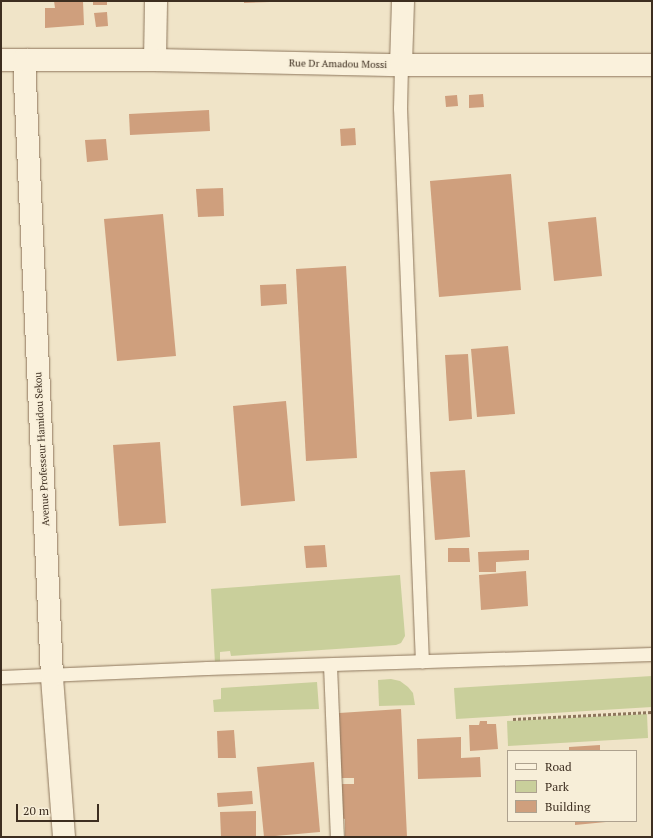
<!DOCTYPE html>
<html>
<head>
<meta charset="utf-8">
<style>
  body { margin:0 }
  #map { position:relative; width:653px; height:838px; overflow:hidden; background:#f0e4c8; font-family:"PT Serif",serif }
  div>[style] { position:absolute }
  .green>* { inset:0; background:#c9cf9b }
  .building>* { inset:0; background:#cf9f7d }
  .path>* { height:2.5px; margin-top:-1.25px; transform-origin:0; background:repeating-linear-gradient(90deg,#8d765c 0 3px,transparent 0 5px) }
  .roads { filter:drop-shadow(0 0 1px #8d765c) drop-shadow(0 0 1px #8d765c) }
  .lane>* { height:13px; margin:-6.5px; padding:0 6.5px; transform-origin:6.5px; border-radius:6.5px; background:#faf1dc }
  .street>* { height:22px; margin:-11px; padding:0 11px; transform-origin:11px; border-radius:11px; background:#faf1dc }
  .secondary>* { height:22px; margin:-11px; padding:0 11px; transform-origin:11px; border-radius:11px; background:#faf1dc }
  span { translate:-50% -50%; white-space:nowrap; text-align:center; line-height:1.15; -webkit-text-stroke:3px #f7eed8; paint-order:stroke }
  .street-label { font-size:10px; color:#3d2e20 }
  .frame { position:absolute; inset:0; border:2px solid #3d2e20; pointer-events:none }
  .legend { position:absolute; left:507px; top:750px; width:130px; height:72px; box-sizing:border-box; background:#f7eed8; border:1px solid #ada18e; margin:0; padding:5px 7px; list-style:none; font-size:12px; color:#3d2e20 }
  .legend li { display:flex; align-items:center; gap:8px; height:20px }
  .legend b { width:20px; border:1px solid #ada18e }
  .scale { position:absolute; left:16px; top:804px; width:83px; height:18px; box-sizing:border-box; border:2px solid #3d2e20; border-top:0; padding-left:5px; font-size:12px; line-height:14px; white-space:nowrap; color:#3d2e20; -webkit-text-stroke:3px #f7eed8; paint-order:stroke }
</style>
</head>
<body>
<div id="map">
  <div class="green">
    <div style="clip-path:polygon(400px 575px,405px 636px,401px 643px,396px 645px,231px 656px,230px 651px,220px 652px,220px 665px,215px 664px,211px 589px)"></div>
    <div style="clip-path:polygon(652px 676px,652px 707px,456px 719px,454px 688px)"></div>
    <div style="clip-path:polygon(391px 679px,400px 681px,408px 687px,413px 693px,415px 705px,379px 706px,378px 680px)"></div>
    <div style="clip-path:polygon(317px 682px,319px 709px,214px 712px,213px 700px,221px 699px,221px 688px)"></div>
    <div style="clip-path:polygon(647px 714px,648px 738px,508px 746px,507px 721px)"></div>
  </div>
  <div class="building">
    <div style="clip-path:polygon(54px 1px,83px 1px,84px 25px,45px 28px,45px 8px,55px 8px)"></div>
    <div style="clip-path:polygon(93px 1px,107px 1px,107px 5px,93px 5px)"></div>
    <div style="clip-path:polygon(244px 1px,270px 1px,270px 2px,244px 3px)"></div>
    <div style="clip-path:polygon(107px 12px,108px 26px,96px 27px,94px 13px)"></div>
    <div style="clip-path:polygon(483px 94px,484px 107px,469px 108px,469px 95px)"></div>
    <div style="clip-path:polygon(457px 95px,458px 106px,446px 107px,445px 96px)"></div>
    <div style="clip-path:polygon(209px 110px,210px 131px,130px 135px,129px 114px)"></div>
    <div style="clip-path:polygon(355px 128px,356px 145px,341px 146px,340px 129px)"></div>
    <div style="clip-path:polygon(106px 139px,108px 160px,87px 162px,85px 140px)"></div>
    <div style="clip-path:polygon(511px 174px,521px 290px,439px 297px,430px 181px)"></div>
    <div style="clip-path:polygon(223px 188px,224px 216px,198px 217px,196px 189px)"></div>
    <div style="clip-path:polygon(163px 214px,176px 356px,117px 361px,104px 219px)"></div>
    <div style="clip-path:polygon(596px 217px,602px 276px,554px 281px,548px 222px)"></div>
    <div style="clip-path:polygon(346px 266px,357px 458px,306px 461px,296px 269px)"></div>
    <div style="clip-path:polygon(286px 284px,287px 304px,261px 306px,260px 285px)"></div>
    <div style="clip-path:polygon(508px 346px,515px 414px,477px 417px,471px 349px)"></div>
    <div style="clip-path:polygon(468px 354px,472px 419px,449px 421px,445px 355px)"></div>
    <div style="clip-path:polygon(286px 401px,295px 501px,241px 506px,233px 406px)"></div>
    <div style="clip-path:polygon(160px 442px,166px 523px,119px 526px,113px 445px)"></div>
    <div style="clip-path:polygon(465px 470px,470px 537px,435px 540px,430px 472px)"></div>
    <div style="clip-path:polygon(325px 545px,327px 567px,306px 568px,304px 546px)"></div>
    <div style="clip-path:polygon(448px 548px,469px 548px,470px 562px,448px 562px)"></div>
    <div style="clip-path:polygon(529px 550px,529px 560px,496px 562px,496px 572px,479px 572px,478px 552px)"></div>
    <div style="clip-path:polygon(526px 571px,528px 606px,481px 610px,479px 575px)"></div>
    <div style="clip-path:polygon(401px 709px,407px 837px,345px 837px,345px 819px,340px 818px,340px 784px,354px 784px,354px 778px,341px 778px,339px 713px)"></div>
    <div style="clip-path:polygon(480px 721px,487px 721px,487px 724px,496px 724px,498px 749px,470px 751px,469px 725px,479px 725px)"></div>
    <div style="clip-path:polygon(234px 730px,236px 758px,218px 758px,217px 731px)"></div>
    <div style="clip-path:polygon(461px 737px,461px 758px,480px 757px,481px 777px,418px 779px,417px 739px)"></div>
    <div style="clip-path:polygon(600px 745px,600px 751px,569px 751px,569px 747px)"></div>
    <div style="clip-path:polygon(314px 762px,320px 832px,264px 837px,257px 767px)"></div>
    <div style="clip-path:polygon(252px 791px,253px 804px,218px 807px,217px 793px)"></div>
    <div style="clip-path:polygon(256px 811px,256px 836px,221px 837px,220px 812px)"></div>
    <div style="clip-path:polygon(575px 821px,606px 821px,606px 822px,575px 825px)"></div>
  </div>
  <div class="path">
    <div style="left:513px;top:719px;width:139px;rotate:-2.9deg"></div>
  </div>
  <div class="roads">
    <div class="lane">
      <div style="left:401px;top:65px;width:43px;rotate:91.3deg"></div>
      <div style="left:400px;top:108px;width:554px;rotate:87.73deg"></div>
      <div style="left:330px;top:665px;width:172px;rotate:87.7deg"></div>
      <div style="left:1px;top:677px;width:206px;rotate:-2.5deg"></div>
      <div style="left:207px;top:668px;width:445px;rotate:-1.8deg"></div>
    </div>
    <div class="street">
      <div style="left:1px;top:60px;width:23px"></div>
      <div style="left:155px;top:60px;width:59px;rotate:-89deg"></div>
      <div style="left:401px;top:65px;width:64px;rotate:-88.2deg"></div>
    </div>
    <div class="secondary">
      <div style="left:64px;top:837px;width:161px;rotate:-94.3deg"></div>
      <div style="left:52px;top:676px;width:617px;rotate:-92.6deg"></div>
      <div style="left:24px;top:60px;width:131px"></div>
      <div style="left:155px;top:60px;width:246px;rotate:1.2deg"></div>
      <div style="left:401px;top:65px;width:251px"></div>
    </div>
  </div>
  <div class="street-label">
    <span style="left:338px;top:64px;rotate:1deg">Rue Dr Amadou Mossi</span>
    <span style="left:42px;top:449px;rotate:-93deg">Avenue Professeur Hamidou Sekou</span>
  </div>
  <div class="frame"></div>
  <ul class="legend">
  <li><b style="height:5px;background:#faf1dc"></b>Road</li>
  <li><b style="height:11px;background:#c9cf9b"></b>Park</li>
  <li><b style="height:11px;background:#cf9f7d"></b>Building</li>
  </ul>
  <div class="scale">20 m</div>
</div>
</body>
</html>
